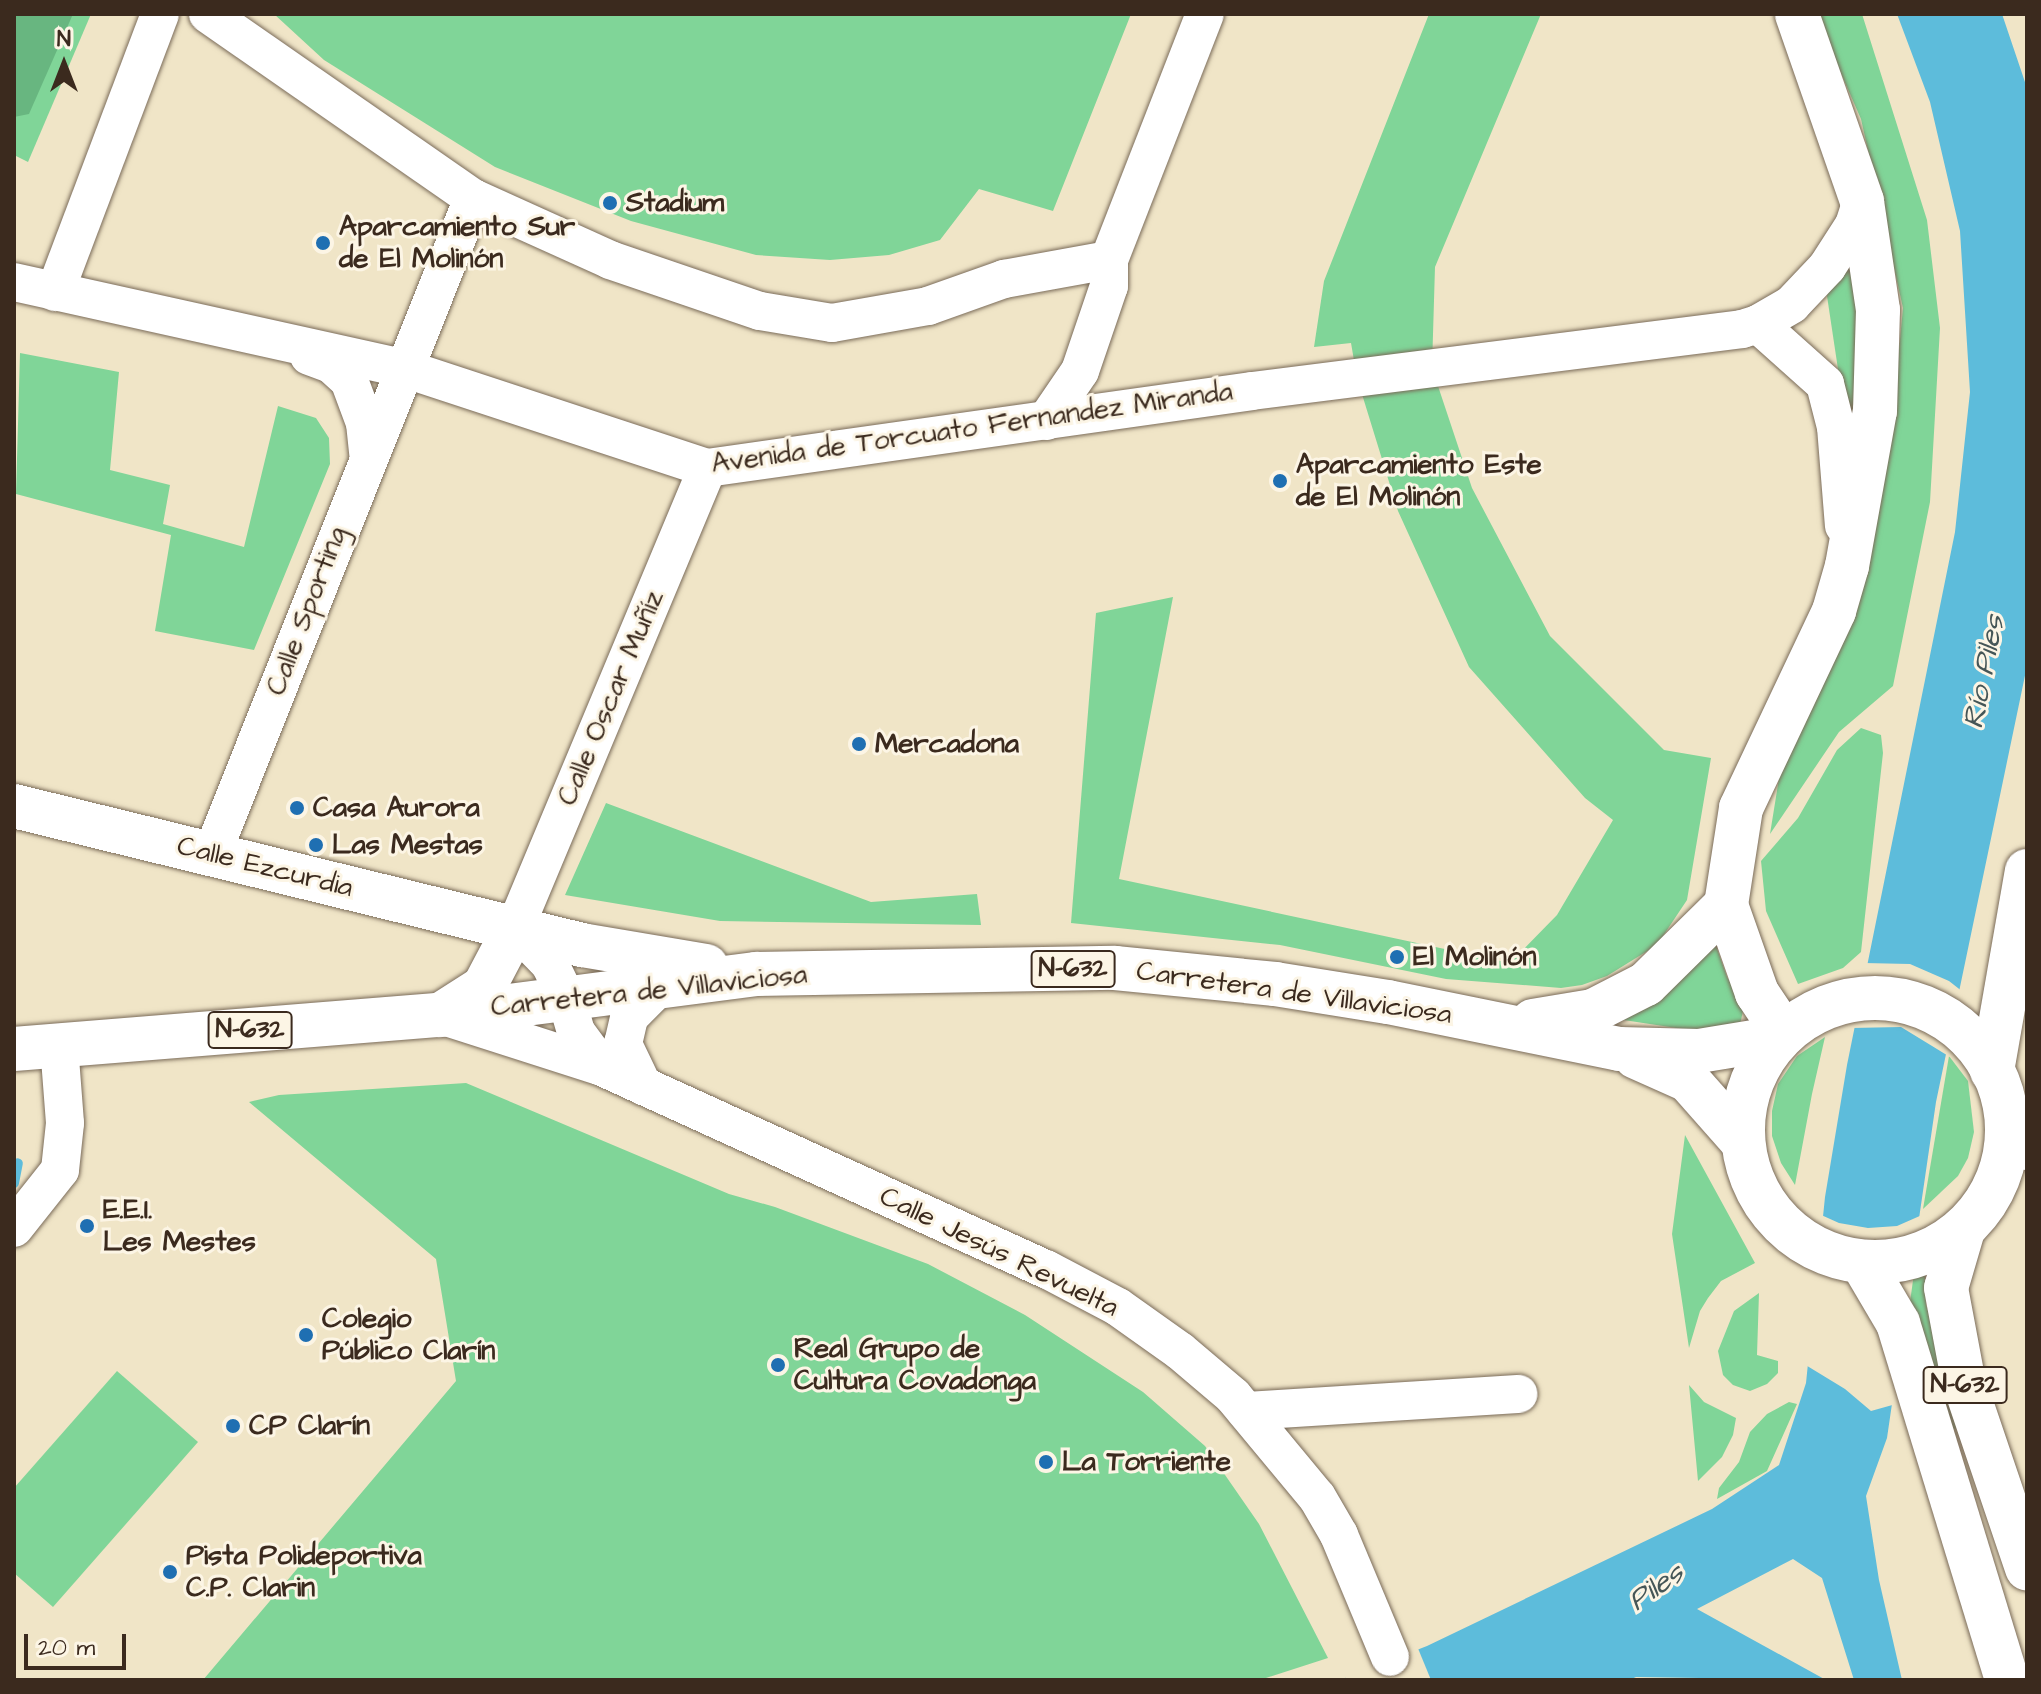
<!DOCTYPE html>
<html>
<head>
<meta charset="utf-8">
<style>
  body { margin:0 }
  #map { position:relative; width:2041px; height:1694px; overflow:hidden; background:#f0e5c7; font-family:"Architects Daughter",sans-serif }
  div>[style] { position:absolute }
  .green>* { inset:0; background:#80d598 }
  .forest>* { inset:0; background:#68b680 }
  .water>* { inset:0; background:#5dbcdb }
  .pier>* { inset:0; background:#f0e5c7 }
  .stream>* { height:10px; margin:-5px; padding:0 5px; transform-origin:5px; border-radius:5px; background:#5dbcdb }
  .roads { filter:drop-shadow(0 0 2px #7a6b59) drop-shadow(0 0 2px #7a6b59) }
  .minor>* { height:38px; margin:-19px; padding:0 19px; transform-origin:19px; border-radius:19px; background:#fff }
  .major>* { height:44px; margin:-22px; padding:0 22px; transform-origin:22px; border-radius:22px; background:#fff }
  .major>.ring { margin:-22px; padding:0; box-sizing:content-box; background:none; border:44px solid #fff; border-radius:50% }
  .dots>* { width:22px; height:22px; translate:-50% -50%; box-sizing:border-box; border:4px solid #fcf5e5; border-radius:50% }
  span { translate:-50% -50%; white-space:nowrap; text-align:center; line-height:1.15; -webkit-text-stroke:6px #fcf5e5; paint-order:stroke }
  .shield-label span { padding:2px 6px; background:#fcf5e5; border:2px solid; border-radius:6px; -webkit-text-stroke-width:0 }
  .shield-label { font-size:26px; color:#3b2a1e; font-weight:700 }
  .poi-label { font-size:28px; color:#3b2a1e; font-weight:700 }
  .left { translate:0 -50%; text-align:left }
  .street-label { font-size:28px; color:#3b2a1e }
  .water-label { font-size:30px; color:#455657; font-style:italic }
  .frame { position:absolute; inset:0; border:16px solid #3b2a1e; pointer-events:none }
  .north { position:absolute; left:24px; top:24px; width:80px; height:80px; -webkit-text-stroke:6px #fcf5e5; paint-order:stroke; rotate:0deg; font-size:22px; font-weight:700; line-height:32px; text-align:center; color:#3b2a1e }
  .north::after { content:''; display:block; margin:auto; width:28px; height:36px; background:#3b2a1e; clip-path:polygon(50% 0,100% 100%,50% 72%,0 100%) }
  .scale { position:absolute; left:24px; top:1634px; width:102px; height:36px; box-sizing:border-box; border:4px solid #3b2a1e; border-top:0; padding-left:10px; font-size:24px; line-height:28px; white-space:nowrap; color:#3b2a1e; -webkit-text-stroke:6px #fcf5e5; paint-order:stroke }
</style>
</head>
<body>
<div id="map">
  <div class="green">
    <div style="clip-path:polygon(14px 14px,91px 14px,28px 162px,14px 155px)"></div>
    <div style="clip-path:polygon(274px 14px,1131px 14px,1053px 211px,979px 189px,940px 240px,889px 255px,830px 260px,756px 255px,631px 221px,495px 167px,324px 60px)"></div>
    <div style="clip-path:polygon(1429px 14px,1541px 14px,1435px 267px,1432px 368px,1472px 488px,1550px 636px,1664px 750px,1711px 758px,1687px 900px,1657px 945px,1607px 976px,1582px 985px,1561px 988px,1446px 979px,1280px 945px,1071px 923px,1096px 613px,1173px 597px,1119px 879px,1510px 963px,1557px 915px,1613px 820px,1585px 798px,1469px 667px,1398px 511px,1357px 378px,1351px 343px,1314px 347px,1324px 281px)"></div>
    <div style="clip-path:polygon(1815px 14px,1862px 14px,1927px 220px,1940px 328px,1930px 502px,1893px 686px,1839px 732px,1770px 834px,1780px 772px,1890px 445px,1903px 308px,1861px 119px)"></div>
    <div style="clip-path:polygon(1851px 257px,1859px 336px,1857px 415px,1850px 449px,1827px 296px,1832px 277px)"></div>
    <div style="clip-path:polygon(20px 353px,119px 372px,110px 470px,170px 485px,163px 524px,244px 547px,278px 406px,316px 418px,329px 438px,330px 464px,254px 650px,155px 631px,171px 535px,16px 494px)"></div>
    <div style="clip-path:polygon(1861px 728px,1881px 735px,1883px 753px,1861px 952px,1843px 968px,1798px 984px,1766px 911px,1761px 861px,1798px 818px,1837px 750px)"></div>
    <div style="clip-path:polygon(606px 803px,871px 902px,977px 894px,981px 925px,720px 921px,565px 895px)"></div>
    <div style="clip-path:polygon(1714px 940px,1727px 977px,1744px 1006px,1740px 1025px,1696px 1031px,1617px 1019px)"></div>
    <div style="clip-path:polygon(1825px 1037px,1812px 1094px,1795px 1185px,1781px 1163px,1772px 1136px,1772px 1111px,1778px 1084px,1797px 1056px)"></div>
    <div style="clip-path:polygon(1949px 1056px,1968px 1081px,1974px 1132px,1968px 1158px,1958px 1176px,1923px 1209px)"></div>
    <div style="clip-path:polygon(466px 1083px,729px 1194px,775px 1207px,928px 1264px,1025px 1315px,1143px 1392px,1205px 1446px,1259px 1524px,1328px 1658px,1260px 1680px,203px 1680px,456px 1381px,436px 1259px,249px 1102px,279px 1095px)"></div>
    <div style="clip-path:polygon(1685px 1135px,1755px 1263px,1721px 1281px,1708px 1298px,1700px 1311px,1689px 1348px,1672px 1234px)"></div>
    <div style="clip-path:polygon(1925px 1275px,1926px 1305px,1966px 1425px,1949px 1431px,1906px 1305px,1909px 1281px)"></div>
    <div style="clip-path:polygon(1759px 1293px,1757px 1355px,1778px 1361px,1778px 1373px,1767px 1384px,1750px 1391px,1733px 1385px,1723px 1375px,1718px 1351px,1734px 1311px)"></div>
    <div style="clip-path:polygon(117px 1371px,198px 1442px,53px 1607px,14px 1573px,14px 1488px)"></div>
    <div style="clip-path:polygon(1689px 1385px,1704px 1402px,1736px 1418px,1733px 1435px,1722px 1457px,1698px 1481px)"></div>
    <div style="clip-path:polygon(1789px 1402px,1797px 1404px,1767px 1471px,1717px 1499px,1719px 1488px,1739px 1462px,1750px 1432px,1767px 1414px)"></div>
  </div>
  <div class="forest">
    <div style="clip-path:polygon(14px 14px,73px 14px,29px 114px,14px 117px)"></div>
  </div>
  <div class="water">
    <div style="clip-path:polygon(1897px 14px,2002px 14px,2027px 88px,2027px 666px,1936px 1102px,1887px 1438px,1866px 1496px,1879px 1580px,1902px 1680px,1854px 1680px,1822px 1578px,1793px 1559px,1697px 1609px,1826px 1680px,1636px 1677px,1629px 1680px,1340px 1680px,1427px 1646px,1712px 1509px,1779px 1465px,1806px 1383px,1825px 1197px,1847px 1065px,1955px 532px,1970px 392px,1960px 231px,1930px 102px)"></div>
  </div>
  <div class="pier">
    <div style="clip-path:polygon(1864px 963px,1910px 964px,1949px 981px,1963px 992px,1950px 1057px,1901px 1027px,1851px 1028px)"></div>
    <div style="clip-path:polygon(1819px 1214px,1839px 1223px,1868px 1228px,1897px 1226px,1922px 1215px,1896px 1404px,1871px 1411px,1845px 1389px,1804px 1364px)"></div>
    <div style="clip-path:polygon(1417px 1646px,1431px 1680px,1347px 1680px,1344px 1674px)"></div>
  </div>
  <div class="stream">
    <div style="left:14px;top:1183px;width:20px;rotate:-79deg"></div>
  </div>
  <div class="roads">
    <div class="minor">
      <div style="left:208px;top:14px;width:323px;rotate:34.8deg"></div>
      <div style="left:473px;top:198px;width:150px;rotate:24.3deg"></div>
      <div style="left:610px;top:260px;width:158px;rotate:18.8deg"></div>
      <div style="left:760px;top:311px;width:73px;rotate:9.5deg"></div>
      <div style="left:832px;top:323px;width:97px;rotate:-10deg"></div>
      <div style="left:928px;top:306px;width:81px;rotate:-19.6deg"></div>
      <div style="left:1004px;top:279px;width:107px;rotate:-10.3deg"></div>
      <div style="left:14px;top:282px;width:398px;rotate:12.5deg"></div>
      <div style="left:403px;top:368px;width:320px;rotate:18.2deg"></div>
      <div style="left:707px;top:468px;width:550px;rotate:-8.04deg"></div>
      <div style="left:1252px;top:391px;width:494px;rotate:-7.2deg"></div>
      <div style="left:1742px;top:329px;width:17px;rotate:-17deg"></div>
      <div style="left:1758px;top:324px;width:39px;rotate:-30deg"></div>
      <div style="left:1792px;top:304px;width:51px;rotate:-46.6deg"></div>
      <div style="left:1827px;top:267px;width:50px;rotate:-57.3deg"></div>
      <div style="left:1854px;top:225px;width:25px;rotate:-72deg"></div>
      <div style="left:55px;top:292px;width:297px;rotate:-69.3deg"></div>
      <div style="left:1758px;top:324px;width:90px;rotate:41.8deg"></div>
      <div style="left:1825px;top:384px;width:44px;rotate:75.7deg"></div>
      <div style="left:1836px;top:427px;width:99px;rotate:85.4deg"></div>
      <div style="left:309px;top:356px;width:23px;rotate:20deg"></div>
      <div style="left:331px;top:364px;width:24px;rotate:42deg"></div>
      <div style="left:349px;top:380px;width:46px;rotate:69.6deg"></div>
      <div style="left:365px;top:423px;width:31px;rotate:84deg"></div>
      <div style="left:1046px;top:421px;width:60px;rotate:-55.8deg"></div>
      <div style="left:1080px;top:371px;width:90px;rotate:-71.2deg"></div>
      <div style="left:1109px;top:286px;width:26px;rotate:-90deg"></div>
      <div style="left:1109px;top:260px;width:264px;rotate:-68.7deg"></div>
      <div style="left:212px;top:854px;width:706px;rotate:-68.3deg"></div>
      <div style="left:440px;top:1015px;width:170px;rotate:17.8deg"></div>
      <div style="left:602px;top:1067px;width:488px;rotate:24.5deg"></div>
      <div style="left:1046px;top:1269px;width:81px;rotate:27.8deg"></div>
      <div style="left:1118px;top:1307px;width:76px;rotate:35.4deg"></div>
      <div style="left:1180px;top:1351px;width:70px;rotate:40.3deg"></div>
      <div style="left:1233px;top:1396px;width:131px;rotate:50.3deg"></div>
      <div style="left:1317px;top:1497px;width:44px;rotate:59.9deg"></div>
      <div style="left:1339px;top:1535px;width:132px;rotate:67.3deg"></div>
      <div style="left:602px;top:1067px;width:44px;rotate:-126.6deg"></div>
      <div style="left:576px;top:1032px;width:36px;rotate:-106deg"></div>
      <div style="left:566px;top:997px;width:37px;rotate:-116deg"></div>
      <div style="left:550px;top:964px;width:50px;rotate:-134.2deg"></div>
      <div style="left:515px;top:928px;width:498px;rotate:-67.3deg"></div>
      <div style="left:643px;top:1086px;width:47px;rotate:-115.5deg"></div>
      <div style="left:623px;top:1044px;width:28px;rotate:-77deg"></div>
      <div style="left:629px;top:1017px;width:45px;rotate:-45deg"></div>
      <div style="left:2008px;top:1148px;width:19px;rotate:9deg"></div>
      <div style="left:14px;top:1228px;width:74px;rotate:-51.6deg"></div>
      <div style="left:60px;top:1170px;width:47px;rotate:-83.9deg"></div>
      <div style="left:65px;top:1123px;width:78px;rotate:-94.4deg"></div>
      <div style="left:1246px;top:1411px;width:273px;rotate:-3.6deg"></div>
    </div>
    <div class="major">
      <div style="left:14px;top:806px;width:585px;rotate:13.75deg"></div>
      <div style="left:582px;top:945px;width:126px;rotate:9.6deg"></div>
      <div class="ring" style="left:1743px;top:998px;width:220px;height:220px"></div>
      <div style="left:445px;top:1012px;width:46px;rotate:-32.7deg"></div>
      <div style="left:484px;top:987px;width:67px;rotate:-62.3deg"></div>
      <div style="left:1533px;top:1021px;width:61px;rotate:-9.5deg"></div>
      <div style="left:1593px;top:1011px;width:59px;rotate:-27deg"></div>
      <div style="left:1646px;top:984px;width:112px;rotate:-44.6deg"></div>
      <div style="left:1783px;top:1032px;width:47px;rotate:-123.7deg"></div>
      <div style="left:1757px;top:993px;width:93px;rotate:-109.4deg"></div>
      <div style="left:1726px;top:905px;width:98px;rotate:-81.2deg"></div>
      <div style="left:1741px;top:808px;width:218px;rotate:-64.7deg"></div>
      <div style="left:1834px;top:611px;width:47px;rotate:-73.9deg"></div>
      <div style="left:1847px;top:566px;width:158px;rotate:-79.8deg"></div>
      <div style="left:1875px;top:411px;width:101px;rotate:-88.3deg"></div>
      <div style="left:1878px;top:310px;width:110px;rotate:-98.4deg"></div>
      <div style="left:1862px;top:201px;width:198px;rotate:-109.2deg"></div>
      <div style="left:14px;top:1049px;width:427px;rotate:-4.6deg"></div>
      <div style="left:440px;top:1015px;width:319px;rotate:-7.4deg"></div>
      <div style="left:756px;top:974px;width:359px;rotate:-1deg"></div>
      <div style="left:1115px;top:968px;width:161px;rotate:5.7deg"></div>
      <div style="left:1275px;top:984px;width:114px;rotate:9.1deg"></div>
      <div style="left:1388px;top:1002px;width:236px;rotate:11.5deg"></div>
      <div style="left:1619px;top:1049px;width:80px;rotate:1.4deg"></div>
      <div style="left:1699px;top:1051px;width:80px;rotate:-9.3deg"></div>
      <div style="left:1636px;top:1057px;width:57px;rotate:23.9deg"></div>
      <div style="left:1688px;top:1080px;width:81px;rotate:48.5deg"></div>
      <div style="left:1992px;top:1071px;width:203px;rotate:-80.1deg"></div>
      <div style="left:1963px;top:1230px;width:60px;rotate:106.3deg"></div>
      <div style="left:1946px;top:1288px;width:93px;rotate:79.4deg"></div>
      <div style="left:1963px;top:1379px;width:200px;rotate:71.3deg"></div>
      <div style="left:1862px;top:1262px;width:71px;rotate:59.5deg"></div>
      <div style="left:1898px;top:1323px;width:373px;rotate:73deg"></div>
    </div>
  </div>
  <div class="dots">
    <div style="left:610px;top:203px;background:#1f6fb2"></div>
    <div style="left:323px;top:243px;background:#1f6fb2"></div>
    <div style="left:1280px;top:481px;background:#1f6fb2"></div>
    <div style="left:859px;top:744px;background:#1f6fb2"></div>
    <div style="left:297px;top:808px;background:#1f6fb2"></div>
    <div style="left:316px;top:845px;background:#1f6fb2"></div>
    <div style="left:1397px;top:957px;background:#1f6fb2"></div>
    <div style="left:87px;top:1226px;background:#1f6fb2"></div>
    <div style="left:306px;top:1335px;background:#1f6fb2"></div>
    <div style="left:778px;top:1365px;background:#1f6fb2"></div>
    <div style="left:233px;top:1426px;background:#1f6fb2"></div>
    <div style="left:1046px;top:1462px;background:#1f6fb2"></div>
    <div style="left:170px;top:1572px;background:#1f6fb2"></div>
  </div>
  <div class="shield-label">
    <span style="left:1073px;top:969px">N-632</span>
    <span style="left:250px;top:1030px">N-632</span>
    <span style="left:1965px;top:1385px">N-632</span>
  </div>
  <div class="poi-label">
    <span class="left" style="left:626px;top:203px">Stadium</span>
    <span class="left" style="left:339px;top:243px">Aparcamiento Sur<br>de El Molinón</span>
    <span class="left" style="left:1296px;top:481px">Aparcamiento Este<br>de El Molinón</span>
    <span class="left" style="left:875px;top:744px">Mercadona</span>
    <span class="left" style="left:313px;top:808px">Casa Aurora</span>
    <span class="left" style="left:332px;top:845px">Las Mestas</span>
    <span class="left" style="left:1413px;top:957px">El Molinón</span>
    <span class="left" style="left:103px;top:1226px">E.E.I.<br>Les Mestes</span>
    <span class="left" style="left:322px;top:1335px">Colegio<br>Público Clarín</span>
    <span class="left" style="left:794px;top:1365px">Real Grupo de<br>Cultura Covadonga</span>
    <span class="left" style="left:249px;top:1426px">CP Clarín</span>
    <span class="left" style="left:1062px;top:1462px">La Torriente</span>
    <span class="left" style="left:186px;top:1572px">Pista Polideportiva<br>C.P. Clarin</span>
  </div>
  <div class="street-label">
    <span style="left:972px;top:428px;rotate:-8deg">Avenida de Torcuato Fernandez Miranda</span>
    <span style="left:307px;top:611px;rotate:-69deg">Calle Sporting</span>
    <span style="left:611px;top:698px;rotate:-67deg">Calle Oscar Muñíz</span>
    <span style="left:265px;top:867px;rotate:14deg">Calle Ezcurdia</span>
    <span style="left:649px;top:991px;rotate:-6deg">Carretera de Villaviciosa</span>
    <span style="left:1294px;top:993px;rotate:8deg">Carretera de Villaviciosa</span>
    <span style="left:999px;top:1252px;rotate:26deg">Calle Jesús Revuelta</span>
  </div>
  <div class="water-label">
    <span style="left:1984px;top:672px;rotate:-79deg">Río Piles</span>
    <span style="left:1656px;top:1587px;rotate:-35deg">Piles</span>
  </div>
  <div class="frame"></div>
  <div class="north">N</div>
  <div class="scale">20 m</div>
</div>
</body>
</html>
